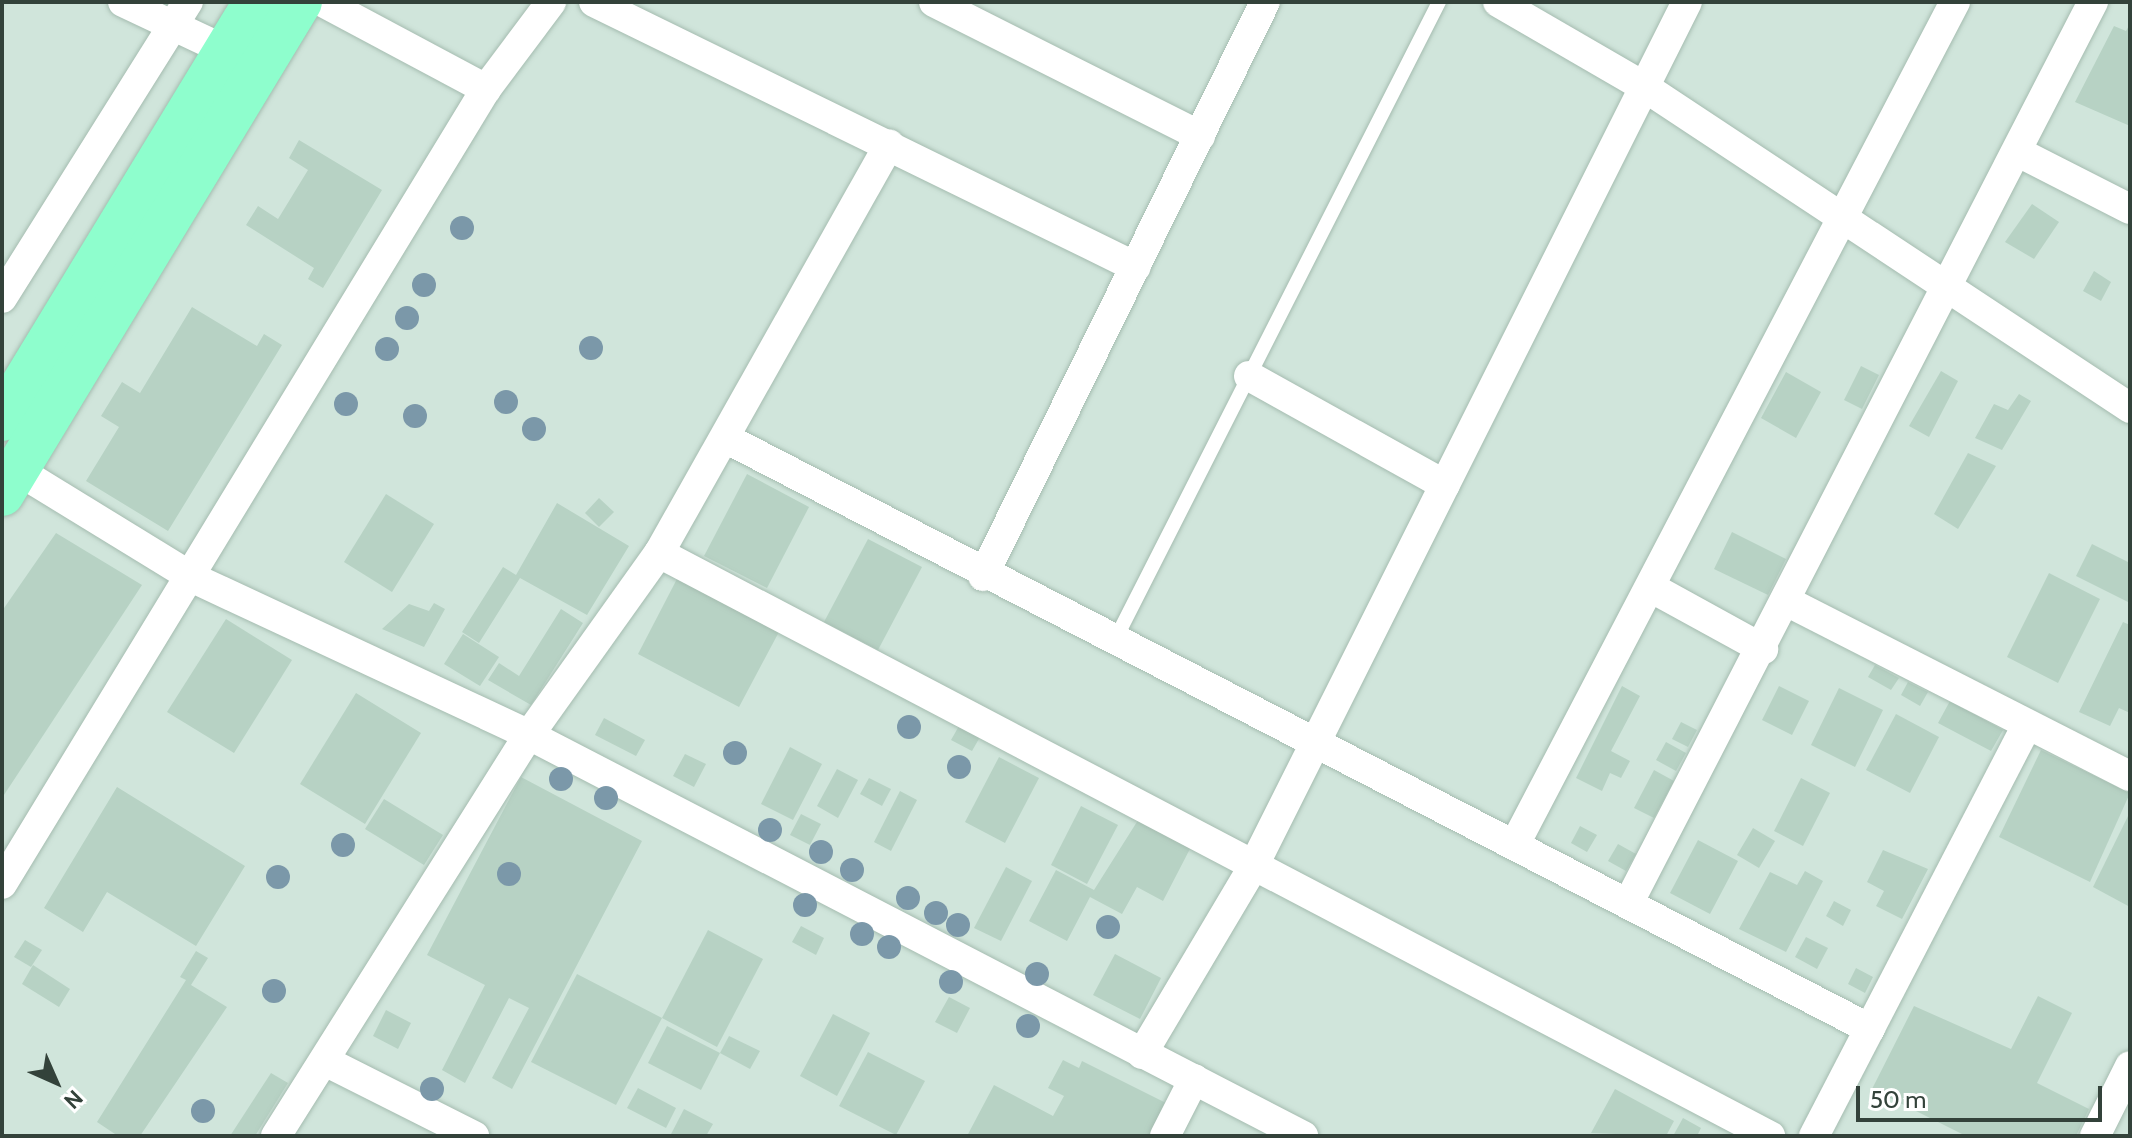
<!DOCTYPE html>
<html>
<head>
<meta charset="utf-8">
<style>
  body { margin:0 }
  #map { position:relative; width:2132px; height:1138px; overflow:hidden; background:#e2f1ea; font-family:Cabin,sans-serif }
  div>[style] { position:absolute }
  .residential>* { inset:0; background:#d0e5db }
  .building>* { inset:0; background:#b7d2c4 }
  .roads { filter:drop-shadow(0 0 2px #a5bcb0) drop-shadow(0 0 2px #a5bcb0) }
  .lane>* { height:14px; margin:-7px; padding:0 7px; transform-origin:7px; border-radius:7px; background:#fff }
  .street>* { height:30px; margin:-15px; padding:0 15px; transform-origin:15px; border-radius:15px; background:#fff }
  .primary>* { height:44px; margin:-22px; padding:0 22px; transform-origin:22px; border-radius:22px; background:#8efecd }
  .trees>* { width:24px; height:24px; margin:-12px; border-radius:50%; background:#7b98a9 }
  span { translate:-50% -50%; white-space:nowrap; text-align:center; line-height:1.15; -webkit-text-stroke:6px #fff; paint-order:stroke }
  .frame { position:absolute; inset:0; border:4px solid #33423a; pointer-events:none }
  .north { position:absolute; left:16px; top:1042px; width:80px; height:80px; -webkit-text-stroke:6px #fff; paint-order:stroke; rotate:135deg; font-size:22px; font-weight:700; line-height:32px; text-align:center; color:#33423a }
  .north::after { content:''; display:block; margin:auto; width:28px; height:36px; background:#33423a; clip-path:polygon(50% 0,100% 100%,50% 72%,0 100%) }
  .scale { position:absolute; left:1856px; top:1086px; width:246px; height:36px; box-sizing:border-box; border:4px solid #33423a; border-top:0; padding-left:10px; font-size:24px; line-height:28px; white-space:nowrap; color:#33423a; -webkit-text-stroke:6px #fff; paint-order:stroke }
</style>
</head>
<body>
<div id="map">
  <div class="residential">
    <div style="clip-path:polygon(2px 2px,2130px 2px,2130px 1136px,2px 1136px)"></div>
  </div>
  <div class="building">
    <div style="clip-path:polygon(2130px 24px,2130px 126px,2075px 102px,2114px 26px,2126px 31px)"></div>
    <div style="clip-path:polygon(299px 140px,382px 190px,323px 288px,308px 279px,314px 268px,246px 225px,258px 206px,278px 219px,308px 170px,289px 158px)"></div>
    <div style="clip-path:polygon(2032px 204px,2059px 222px,2034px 259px,2005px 242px)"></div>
    <div style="clip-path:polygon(2094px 271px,2111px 282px,2101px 301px,2083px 291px)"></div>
    <div style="clip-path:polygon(192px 307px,257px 346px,264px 334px,282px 345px,168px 531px,86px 481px,119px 427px,101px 416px,122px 382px,140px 393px)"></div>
    <div style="clip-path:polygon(1861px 366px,1879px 375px,1862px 409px,1844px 400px)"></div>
    <div style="clip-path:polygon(1941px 371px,1958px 381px,1929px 437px,1909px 426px)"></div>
    <div style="clip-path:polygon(1786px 372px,1821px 392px,1796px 438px,1761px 418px)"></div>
    <div style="clip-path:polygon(2019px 394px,2031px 401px,2002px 450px,1975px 438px,1994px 404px,2008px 410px)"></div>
    <div style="clip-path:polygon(1968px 453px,1996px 466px,1958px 529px,1934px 514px)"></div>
    <div style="clip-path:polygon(747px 474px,809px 507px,767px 588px,704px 556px)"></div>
    <div style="clip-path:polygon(386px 494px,434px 524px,392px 592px,344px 562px)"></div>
    <div style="clip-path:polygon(599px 498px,614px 512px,599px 527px,585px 513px)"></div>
    <div style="clip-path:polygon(557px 503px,629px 546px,587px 615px,520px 578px,479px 643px,462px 632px,503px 567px,516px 575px)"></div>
    <div style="clip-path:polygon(1732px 532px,1786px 559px,1768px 595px,1714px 569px)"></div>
    <div style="clip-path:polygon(56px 533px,142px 585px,2px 798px,2px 611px)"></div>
    <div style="clip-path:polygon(868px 539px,922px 567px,878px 650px,824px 622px)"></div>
    <div style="clip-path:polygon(2092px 544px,2130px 563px,2130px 603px,2076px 576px)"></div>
    <div style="clip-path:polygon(2049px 573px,2100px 599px,2058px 683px,2007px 657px)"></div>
    <div style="clip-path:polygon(678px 577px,780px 630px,739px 707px,638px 654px)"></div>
    <div style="clip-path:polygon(434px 603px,445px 609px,424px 647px,382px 629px,409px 604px,429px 611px)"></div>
    <div style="clip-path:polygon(561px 609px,583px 623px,531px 705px,488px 680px,499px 663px,519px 676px)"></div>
    <div style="clip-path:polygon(226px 619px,292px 660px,234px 753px,167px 712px)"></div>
    <div style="clip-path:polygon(2123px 622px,2130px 625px,2130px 713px,2119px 708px,2110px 726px,2079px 712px)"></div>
    <div style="clip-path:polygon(463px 634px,499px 657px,480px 686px,444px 664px)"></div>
    <div style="clip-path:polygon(1875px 665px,1899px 678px,1891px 690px,1868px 677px)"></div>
    <div style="clip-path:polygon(1908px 682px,1928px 692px,1920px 706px,1901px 695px)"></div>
    <div style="clip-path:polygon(1622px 686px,1640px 696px,1611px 751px,1630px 761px,1621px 778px,1610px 773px,1602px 791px,1576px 778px)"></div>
    <div style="clip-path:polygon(1779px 686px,1809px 701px,1792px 735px,1762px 720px)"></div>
    <div style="clip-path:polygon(1839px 688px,1883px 710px,1855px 767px,1811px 745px)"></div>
    <div style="clip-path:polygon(356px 693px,421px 733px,365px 824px,300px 784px)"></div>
    <div style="clip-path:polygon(1950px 701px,2003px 730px,1991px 751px,1938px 723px)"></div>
    <div style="clip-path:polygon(1896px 714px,1939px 737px,1910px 793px,1866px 770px)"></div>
    <div style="clip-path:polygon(604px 718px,645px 740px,636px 756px,595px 735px)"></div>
    <div style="clip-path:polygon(1681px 722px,1697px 730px,1688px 747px,1672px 739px)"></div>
    <div style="clip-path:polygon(959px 726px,980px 737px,972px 751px,951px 740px)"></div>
    <div style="clip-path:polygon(1666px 742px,1686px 753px,1676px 771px,1656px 760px)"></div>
    <div style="clip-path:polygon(790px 747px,822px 764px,793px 820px,761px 804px)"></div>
    <div style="clip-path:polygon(2041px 750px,2130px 793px,2090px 882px,1999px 837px)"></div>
    <div style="clip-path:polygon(685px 754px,706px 764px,694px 787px,673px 776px)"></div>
    <div style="clip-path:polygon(999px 757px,1039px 778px,1005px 843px,965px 822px)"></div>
    <div style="clip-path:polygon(837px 769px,858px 780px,838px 818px,817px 806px)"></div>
    <div style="clip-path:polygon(1654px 770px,1674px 781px,1654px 818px,1634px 808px)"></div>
    <div style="clip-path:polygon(521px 777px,642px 841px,512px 1089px,492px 1078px,529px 1008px,509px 998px,465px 1083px,442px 1070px,485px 985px,427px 955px)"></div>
    <div style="clip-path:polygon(869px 778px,891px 789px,882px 806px,860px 794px)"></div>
    <div style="clip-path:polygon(1801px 778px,1830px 793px,1803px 846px,1774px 831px)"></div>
    <div style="clip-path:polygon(117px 787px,245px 866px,196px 946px,107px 892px,83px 932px,44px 908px)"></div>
    <div style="clip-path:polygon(900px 791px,917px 800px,891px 851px,874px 842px)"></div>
    <div style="clip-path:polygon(384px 799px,443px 835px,424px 865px,365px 829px)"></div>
    <div style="clip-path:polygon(1081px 806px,1118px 825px,1087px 884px,1051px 865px)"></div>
    <div style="clip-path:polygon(2130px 812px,2130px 907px,2093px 887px)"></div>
    <div style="clip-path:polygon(801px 814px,821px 824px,810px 845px,790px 835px)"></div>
    <div style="clip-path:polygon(1140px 817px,1192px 845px,1163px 901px,1137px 887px,1122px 914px,1090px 897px,1067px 941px,1029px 921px,1056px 870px,1094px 890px)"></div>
    <div style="clip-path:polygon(1580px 826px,1597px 835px,1587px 852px,1571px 843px)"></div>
    <div style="clip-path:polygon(1753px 828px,1775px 841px,1759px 868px,1737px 855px)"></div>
    <div style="clip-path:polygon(1698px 840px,1738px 861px,1710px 914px,1670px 893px)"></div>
    <div style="clip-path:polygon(1618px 844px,1636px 854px,1626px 871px,1608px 861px)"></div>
    <div style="clip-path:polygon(1883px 850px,1928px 869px,1902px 919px,1876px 906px,1884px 891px,1867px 882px)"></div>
    <div style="clip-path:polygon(1006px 867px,1032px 881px,1001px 941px,974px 928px)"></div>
    <div style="clip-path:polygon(1805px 871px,1823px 881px,1786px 952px,1739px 929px,1770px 872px,1797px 885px)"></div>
    <div style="clip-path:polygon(1834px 901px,1851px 910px,1843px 926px,1826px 916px)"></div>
    <div style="clip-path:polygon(801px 926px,824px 938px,816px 955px,792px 942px)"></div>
    <div style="clip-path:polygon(708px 930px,763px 959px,717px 1047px,662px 1018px)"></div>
    <div style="clip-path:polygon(1806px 937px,1828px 948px,1817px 969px,1795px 957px)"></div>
    <div style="clip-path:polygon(25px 940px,42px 950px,31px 967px,14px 957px)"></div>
    <div style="clip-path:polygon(196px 951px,208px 958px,191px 985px,227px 1007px,140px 1136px,118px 1136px,97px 1122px,186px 980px,180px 977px)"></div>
    <div style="clip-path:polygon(1115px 954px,1161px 978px,1140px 1019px,1093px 995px)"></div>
    <div style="clip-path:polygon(33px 965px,70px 989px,59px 1007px,22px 984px)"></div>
    <div style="clip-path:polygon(1856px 968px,1873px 977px,1865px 993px,1848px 984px)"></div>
    <div style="clip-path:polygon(577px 974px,662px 1018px,616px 1105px,531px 1062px)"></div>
    <div style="clip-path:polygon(2038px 996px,2072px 1013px,2037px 1083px,2089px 1109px,2076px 1136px,1966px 1136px,1872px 1089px,1914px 1006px,2011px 1049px)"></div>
    <div style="clip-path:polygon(949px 997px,970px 1008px,957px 1033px,935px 1022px)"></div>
    <div style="clip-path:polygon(386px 1010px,411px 1023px,398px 1049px,373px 1036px)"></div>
    <div style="clip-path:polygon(833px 1014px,870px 1033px,837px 1096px,800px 1076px)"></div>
    <div style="clip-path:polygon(667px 1026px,720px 1053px,701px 1090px,648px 1063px)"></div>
    <div style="clip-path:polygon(729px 1036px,760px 1051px,750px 1069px,720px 1053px)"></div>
    <div style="clip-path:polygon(868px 1052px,925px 1081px,896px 1135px,839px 1106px)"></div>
    <div style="clip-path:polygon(1063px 1060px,1079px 1068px,1082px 1061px,1172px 1106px,1156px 1136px,967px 1136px,994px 1085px,1053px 1116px,1064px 1096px,1048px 1088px)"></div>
    <div style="clip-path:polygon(271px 1073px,288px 1083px,255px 1136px,230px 1136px)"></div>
    <div style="clip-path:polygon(638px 1088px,676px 1108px,666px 1128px,627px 1108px)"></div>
    <div style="clip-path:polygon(1615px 1089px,1674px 1121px,1666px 1136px,1591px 1133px)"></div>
    <div style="clip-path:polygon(684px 1109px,713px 1124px,706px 1136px,670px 1136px)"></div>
    <div style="clip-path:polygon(1683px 1118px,1701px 1128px,1697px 1136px,1673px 1136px)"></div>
  </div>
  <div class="roads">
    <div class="lane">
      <div style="left:1115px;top:640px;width:716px;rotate:-63.08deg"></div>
    </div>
    <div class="street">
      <div style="left:123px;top:2px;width:113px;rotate:25.2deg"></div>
      <div style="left:323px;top:2px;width:185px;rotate:28.1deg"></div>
      <div style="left:594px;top:2px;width:603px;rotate:26.06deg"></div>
      <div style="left:934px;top:2px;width:298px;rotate:26.7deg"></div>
      <div style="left:1498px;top:2px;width:168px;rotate:30.1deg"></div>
      <div style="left:1643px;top:86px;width:584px;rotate:33.47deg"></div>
      <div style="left:2020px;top:153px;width:123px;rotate:27deg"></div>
      <div style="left:2px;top:298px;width:350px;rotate:-57.9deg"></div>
      <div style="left:1249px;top:376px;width:224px;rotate:29.1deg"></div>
      <div style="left:729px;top:440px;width:1284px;rotate:27.3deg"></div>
      <div style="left:17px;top:470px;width:206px;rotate:31.5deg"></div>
      <div style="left:193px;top:578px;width:371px;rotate:25deg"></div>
      <div style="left:529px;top:735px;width:872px;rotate:27.39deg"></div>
      <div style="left:659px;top:553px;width:1255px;rotate:27.69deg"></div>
      <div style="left:983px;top:576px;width:640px;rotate:-63.84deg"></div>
      <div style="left:1652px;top:588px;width:127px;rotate:28.8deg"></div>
      <div style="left:1788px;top:602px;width:384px;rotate:27deg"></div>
      <div style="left:1515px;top:844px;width:950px;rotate:-62.41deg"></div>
      <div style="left:2px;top:884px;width:931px;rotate:-58.67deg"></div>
      <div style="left:486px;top:89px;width:109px;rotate:-53.2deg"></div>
      <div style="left:1629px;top:902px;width:1013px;rotate:-62.73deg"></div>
      <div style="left:1142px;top:1054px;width:215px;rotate:-59.3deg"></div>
      <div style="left:1252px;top:869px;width:970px;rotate:-63.36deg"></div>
      <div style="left:325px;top:1061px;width:167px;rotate:26.7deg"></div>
      <div style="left:276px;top:1136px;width:474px;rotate:-57.8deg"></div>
      <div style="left:529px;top:735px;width:224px;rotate:-54.5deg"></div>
      <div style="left:659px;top:553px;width:469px;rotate:-60.6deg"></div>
      <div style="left:1165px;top:1136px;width:64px;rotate:-63deg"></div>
      <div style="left:1814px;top:1136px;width:463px;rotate:-62.6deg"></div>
      <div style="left:2095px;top:1136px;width:78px;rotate:-63.4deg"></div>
    </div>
    <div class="primary">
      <div style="left:2px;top:419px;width:488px;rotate:-58.7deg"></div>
      <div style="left:2px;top:494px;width:575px;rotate:-58.8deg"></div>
    </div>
  </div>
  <div class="trees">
    <div style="left:462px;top:228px"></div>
    <div style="left:424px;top:285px"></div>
    <div style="left:407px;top:318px"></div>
    <div style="left:591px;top:348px"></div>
    <div style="left:387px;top:349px"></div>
    <div style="left:506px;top:402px"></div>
    <div style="left:346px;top:404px"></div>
    <div style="left:415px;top:416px"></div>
    <div style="left:534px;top:429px"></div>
    <div style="left:909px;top:727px"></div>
    <div style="left:735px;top:753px"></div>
    <div style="left:959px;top:767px"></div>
    <div style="left:561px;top:779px"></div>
    <div style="left:606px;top:798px"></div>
    <div style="left:770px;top:830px"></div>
    <div style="left:343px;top:845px"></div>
    <div style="left:821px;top:852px"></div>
    <div style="left:852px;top:870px"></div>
    <div style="left:509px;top:874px"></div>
    <div style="left:278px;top:877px"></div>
    <div style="left:908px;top:898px"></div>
    <div style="left:805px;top:905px"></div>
    <div style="left:936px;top:913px"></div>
    <div style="left:958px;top:925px"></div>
    <div style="left:1108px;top:927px"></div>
    <div style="left:862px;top:934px"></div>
    <div style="left:889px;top:947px"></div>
    <div style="left:1037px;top:974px"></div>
    <div style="left:951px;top:982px"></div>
    <div style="left:274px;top:991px"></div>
    <div style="left:1028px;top:1026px"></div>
    <div style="left:432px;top:1089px"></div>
    <div style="left:203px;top:1111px"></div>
  </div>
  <div class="frame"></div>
  <div class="north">N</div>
  <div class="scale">50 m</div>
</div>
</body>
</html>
